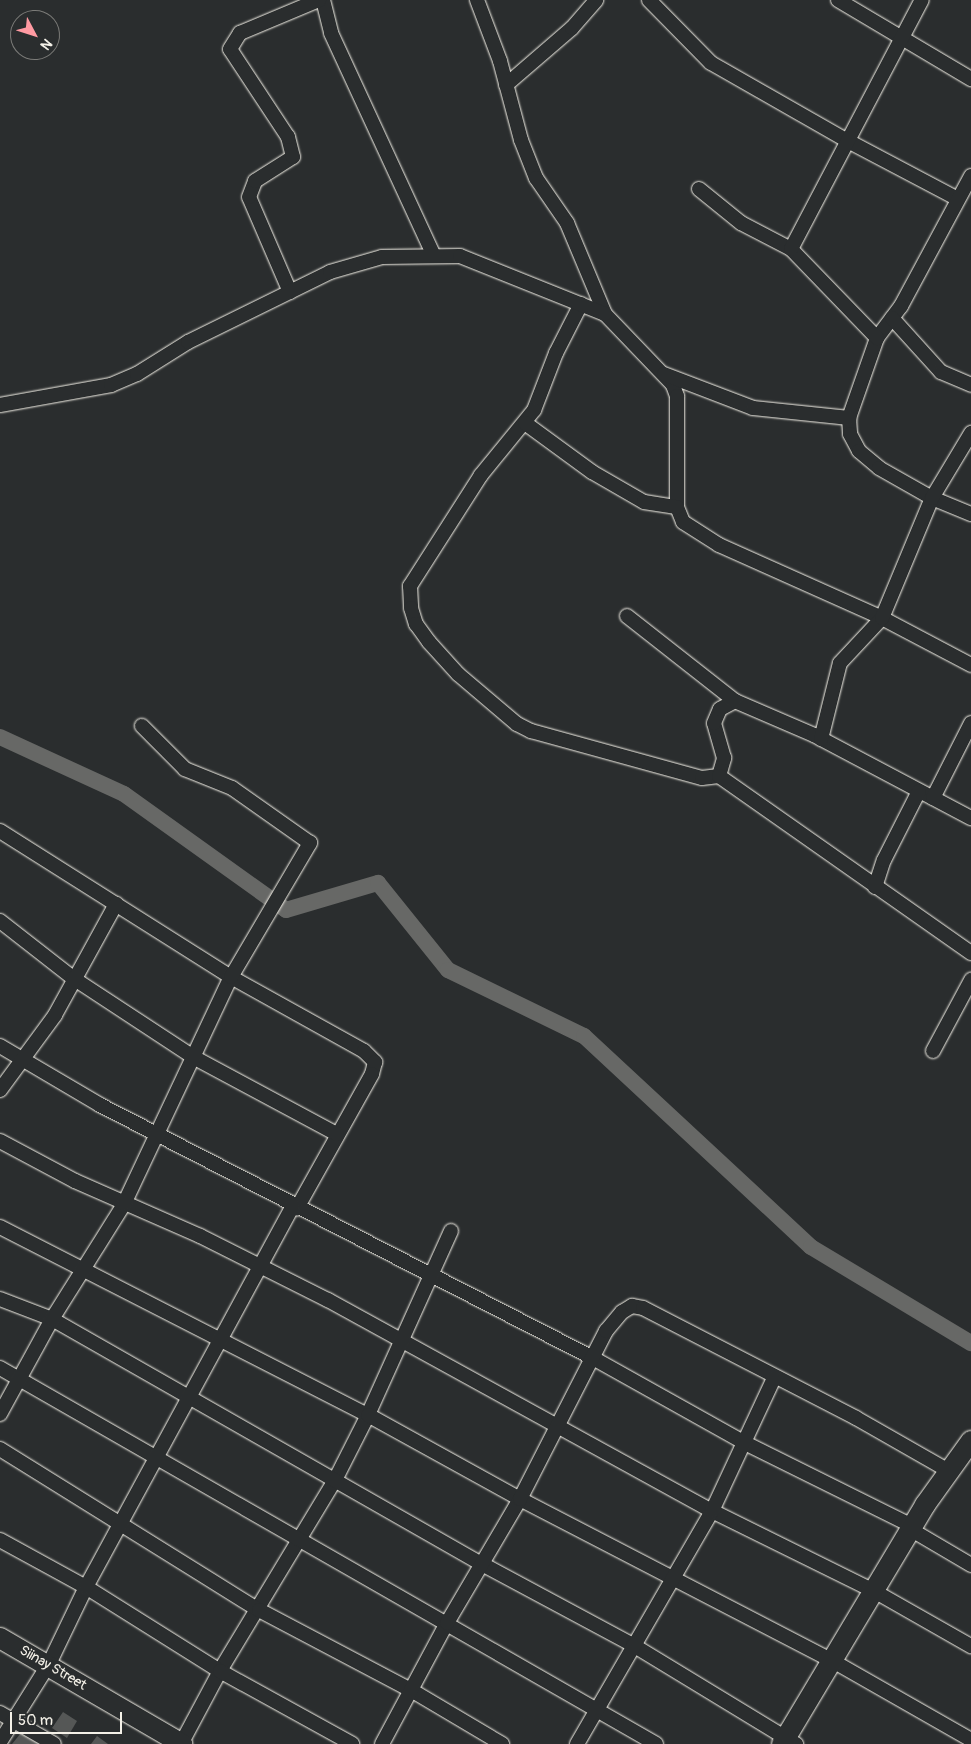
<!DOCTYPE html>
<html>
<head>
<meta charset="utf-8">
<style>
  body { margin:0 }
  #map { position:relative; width:971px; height:1744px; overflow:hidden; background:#2a2d2e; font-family:Pangolin,sans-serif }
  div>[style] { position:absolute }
  .canal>* { height:16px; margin:-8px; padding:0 8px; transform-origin:8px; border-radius:8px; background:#676866 }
  .building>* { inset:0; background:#555756 }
  .roads { filter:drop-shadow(0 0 1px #f4f1e8) drop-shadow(0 0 1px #f4f1e8) }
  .street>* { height:14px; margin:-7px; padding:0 7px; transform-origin:7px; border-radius:7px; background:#2a2d2e }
  .secondary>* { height:20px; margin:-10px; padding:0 10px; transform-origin:10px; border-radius:10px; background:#2a2d2e }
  span { translate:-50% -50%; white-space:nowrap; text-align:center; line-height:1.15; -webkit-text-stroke:5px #2a2d2e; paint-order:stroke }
  .street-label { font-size:14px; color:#f4f1e8 }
  .north { position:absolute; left:10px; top:10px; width:50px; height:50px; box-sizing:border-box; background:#2a2d2e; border:1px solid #7b7b78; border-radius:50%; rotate:130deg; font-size:14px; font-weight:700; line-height:20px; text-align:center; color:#f4f1e8 }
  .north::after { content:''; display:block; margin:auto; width:18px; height:22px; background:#ff9aa2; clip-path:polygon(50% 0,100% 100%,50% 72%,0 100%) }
  .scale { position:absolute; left:10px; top:1712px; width:112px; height:22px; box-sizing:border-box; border:2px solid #f4f1e8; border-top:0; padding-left:6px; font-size:15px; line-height:18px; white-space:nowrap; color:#f4f1e8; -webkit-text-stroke:4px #2a2d2e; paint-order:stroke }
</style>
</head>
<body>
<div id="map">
  <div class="canal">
    <div style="left:0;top:737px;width:136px;rotate:24.7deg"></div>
    <div style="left:124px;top:794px;width:199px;rotate:35.6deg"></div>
    <div style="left:286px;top:910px;width:96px;rotate:-16.4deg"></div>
    <div style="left:378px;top:883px;width:112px;rotate:51.2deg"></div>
    <div style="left:448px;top:970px;width:151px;rotate:25.9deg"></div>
    <div style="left:584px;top:1036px;width:310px;rotate:42.9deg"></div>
    <div style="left:811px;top:1247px;width:187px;rotate:31deg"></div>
  </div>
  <div class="building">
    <div style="clip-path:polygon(63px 1712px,77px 1721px,67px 1738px,52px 1728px)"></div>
    <div style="clip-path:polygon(25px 1728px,46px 1744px,12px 1744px)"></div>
    <div style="clip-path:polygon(97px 1736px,108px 1744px,91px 1744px)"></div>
  </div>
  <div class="roads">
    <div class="street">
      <div style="left:323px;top:0;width:34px;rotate:76deg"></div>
      <div style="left:331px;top:33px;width:243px;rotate:65.2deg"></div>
      <div style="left:477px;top:0;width:65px;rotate:69.3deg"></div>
      <div style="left:500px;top:61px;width:82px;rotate:75.1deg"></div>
      <div style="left:521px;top:140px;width:41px;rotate:68.5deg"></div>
      <div style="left:536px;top:178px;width:55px;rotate:55.4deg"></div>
      <div style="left:567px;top:223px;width:99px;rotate:67.3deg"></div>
      <div style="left:605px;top:314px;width:98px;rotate:46.2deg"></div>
      <div style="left:673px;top:385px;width:12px;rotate:70deg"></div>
      <div style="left:677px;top:396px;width:111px;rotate:90deg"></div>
      <div style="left:677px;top:507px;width:16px;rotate:68deg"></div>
      <div style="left:683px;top:522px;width:43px;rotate:32.6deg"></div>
      <div style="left:719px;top:545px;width:179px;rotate:24.1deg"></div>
      <div style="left:882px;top:618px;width:101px;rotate:27.8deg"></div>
      <div style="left:649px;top:0;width:88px;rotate:45.5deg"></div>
      <div style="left:711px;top:63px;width:158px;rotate:29.7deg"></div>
      <div style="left:848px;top:141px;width:124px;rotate:27.8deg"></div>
      <div style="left:838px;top:0;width:155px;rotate:30.7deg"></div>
      <div style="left:506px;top:85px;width:87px;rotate:-40.8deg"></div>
      <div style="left:572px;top:28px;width:37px;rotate:-49deg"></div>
      <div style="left:971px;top:176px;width:148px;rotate:118.3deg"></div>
      <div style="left:901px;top:306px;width:40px;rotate:127deg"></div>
      <div style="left:877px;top:338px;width:85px;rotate:109.3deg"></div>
      <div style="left:849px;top:418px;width:16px;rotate:86deg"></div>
      <div style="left:850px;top:434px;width:19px;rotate:62deg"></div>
      <div style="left:859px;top:451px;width:26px;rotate:40deg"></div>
      <div style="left:879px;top:468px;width:61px;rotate:29.5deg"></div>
      <div style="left:932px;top:498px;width:42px;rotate:22.3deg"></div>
      <div style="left:699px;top:189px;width:54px;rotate:39deg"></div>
      <div style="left:741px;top:223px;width:56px;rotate:27.5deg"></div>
      <div style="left:791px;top:249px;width:124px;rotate:46deg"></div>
      <div style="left:791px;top:249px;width:281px;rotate:-62.3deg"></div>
      <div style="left:290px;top:292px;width:103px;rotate:-113.3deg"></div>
      <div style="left:249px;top:197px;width:17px;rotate:-69deg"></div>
      <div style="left:255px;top:181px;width:45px;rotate:-32.3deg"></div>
      <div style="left:293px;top:157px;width:21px;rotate:-104deg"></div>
      <div style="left:288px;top:137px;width:105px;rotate:-123.4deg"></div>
      <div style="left:230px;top:49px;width:19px;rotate:-58deg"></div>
      <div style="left:240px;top:33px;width:86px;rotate:-22.7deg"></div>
      <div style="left:581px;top:304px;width:55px;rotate:117deg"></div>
      <div style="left:556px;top:353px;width:61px;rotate:111.1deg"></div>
      <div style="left:534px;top:410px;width:84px;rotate:129.2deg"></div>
      <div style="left:481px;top:475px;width:132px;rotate:122.6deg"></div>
      <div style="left:410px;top:586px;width:22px;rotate:87deg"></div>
      <div style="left:411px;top:608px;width:17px;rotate:73deg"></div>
      <div style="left:416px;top:624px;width:22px;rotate:54deg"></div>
      <div style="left:429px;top:642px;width:43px;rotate:47.8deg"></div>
      <div style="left:458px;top:674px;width:77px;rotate:40.3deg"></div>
      <div style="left:517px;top:724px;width:16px;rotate:27deg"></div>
      <div style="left:531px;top:731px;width:177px;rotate:15.4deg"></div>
      <div style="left:702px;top:778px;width:17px;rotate:-7deg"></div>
      <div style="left:719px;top:776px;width:19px;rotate:-74deg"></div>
      <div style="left:724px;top:758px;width:36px;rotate:-106deg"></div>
      <div style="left:714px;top:723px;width:15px;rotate:-67deg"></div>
      <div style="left:720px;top:709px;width:17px;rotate:-28deg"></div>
      <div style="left:735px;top:701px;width:86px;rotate:23.3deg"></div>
      <div style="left:814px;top:735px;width:178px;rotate:27.9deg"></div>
      <div style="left:892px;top:318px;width:73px;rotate:47.8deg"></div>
      <div style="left:941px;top:372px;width:33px;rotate:23deg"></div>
      <div style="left:664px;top:374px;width:95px;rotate:20.9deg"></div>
      <div style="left:753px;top:408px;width:97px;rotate:5.9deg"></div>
      <div style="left:0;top:405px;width:113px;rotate:-10.2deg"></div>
      <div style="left:111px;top:385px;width:28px;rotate:-23deg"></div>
      <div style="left:137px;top:374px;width:60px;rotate:-32.1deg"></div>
      <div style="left:188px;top:342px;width:158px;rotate:-26.2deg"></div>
      <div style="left:330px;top:272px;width:54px;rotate:-16.1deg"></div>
      <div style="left:382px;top:257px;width:78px;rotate:-0.7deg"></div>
      <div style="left:460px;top:256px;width:156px;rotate:21.8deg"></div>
      <div style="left:525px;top:423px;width:83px;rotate:36.2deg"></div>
      <div style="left:592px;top:472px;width:60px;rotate:30deg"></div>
      <div style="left:644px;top:502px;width:33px;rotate:9deg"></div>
      <div style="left:627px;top:616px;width:137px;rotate:38.2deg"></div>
      <div style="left:821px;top:739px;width:78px;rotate:-76deg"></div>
      <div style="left:840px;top:663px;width:62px;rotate:-47deg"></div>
      <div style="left:882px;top:618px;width:130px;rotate:-67.4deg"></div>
      <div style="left:932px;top:498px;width:76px;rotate:-59deg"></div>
      <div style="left:719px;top:776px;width:308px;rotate:35.1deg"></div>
      <div style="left:933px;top:798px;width:84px;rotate:-63.1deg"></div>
      <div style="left:0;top:831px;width:273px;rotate:32.3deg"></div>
      <div style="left:231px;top:977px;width:152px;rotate:29.1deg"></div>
      <div style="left:364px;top:1051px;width:16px;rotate:45deg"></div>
      <div style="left:375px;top:1062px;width:12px;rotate:104deg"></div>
      <div style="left:372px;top:1074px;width:154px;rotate:119.2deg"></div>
      <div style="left:875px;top:887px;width:28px;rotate:-72deg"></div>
      <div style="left:884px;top:860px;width:77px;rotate:-63.1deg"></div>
      <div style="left:0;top:921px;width:93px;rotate:38deg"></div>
      <div style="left:73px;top:978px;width:146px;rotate:33.3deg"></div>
      <div style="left:195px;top:1058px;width:161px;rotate:28.2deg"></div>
      <div style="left:0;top:1046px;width:116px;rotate:30.5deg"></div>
      <div style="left:100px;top:1105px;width:554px;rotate:27.17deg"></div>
      <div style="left:593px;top:1358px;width:174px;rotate:29.2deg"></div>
      <div style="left:745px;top:1443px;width:186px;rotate:26.4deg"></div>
      <div style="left:933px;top:1051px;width:81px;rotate:-61.8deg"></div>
      <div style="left:0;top:1090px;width:93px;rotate:-53.7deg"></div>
      <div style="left:55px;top:1015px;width:127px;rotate:-61.2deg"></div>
      <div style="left:0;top:1141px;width:85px;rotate:28.1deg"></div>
      <div style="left:75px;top:1181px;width:137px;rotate:23.7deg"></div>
      <div style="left:200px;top:1236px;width:143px;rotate:26.6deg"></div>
      <div style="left:328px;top:1300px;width:438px;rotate:28.8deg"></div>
      <div style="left:712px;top:1511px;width:181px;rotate:26.3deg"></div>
      <div style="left:874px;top:1591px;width:112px;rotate:29.6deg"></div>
      <div style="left:0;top:1227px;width:413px;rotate:27.1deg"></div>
      <div style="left:368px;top:1415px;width:73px;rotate:116.9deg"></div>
      <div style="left:335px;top:1480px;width:223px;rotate:121.1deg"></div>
      <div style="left:220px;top:1671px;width:83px;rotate:118.1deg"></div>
      <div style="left:451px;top:1231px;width:202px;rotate:114.3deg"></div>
      <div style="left:368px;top:1415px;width:174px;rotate:28.9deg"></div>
      <div style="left:520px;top:1499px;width:350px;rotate:27.4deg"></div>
      <div style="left:831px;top:1660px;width:161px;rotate:29.7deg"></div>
      <div style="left:0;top:1299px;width:56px;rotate:21deg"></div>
      <div style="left:52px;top:1319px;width:495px;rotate:29.7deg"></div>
      <div style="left:482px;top:1564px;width:171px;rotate:28.2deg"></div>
      <div style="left:633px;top:1645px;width:191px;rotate:31.3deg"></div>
      <div style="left:0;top:1368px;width:756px;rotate:29.82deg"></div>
      <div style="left:0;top:1414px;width:108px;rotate:-61.3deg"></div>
      <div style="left:52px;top:1319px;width:136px;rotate:-57.9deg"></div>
      <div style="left:124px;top:1204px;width:251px;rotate:-64.8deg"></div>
      <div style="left:231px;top:977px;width:156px;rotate:-59.5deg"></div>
      <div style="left:310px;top:843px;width:95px;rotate:-144.8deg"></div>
      <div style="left:232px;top:788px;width:51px;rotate:-158deg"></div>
      <div style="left:185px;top:769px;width:61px;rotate:-135deg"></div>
      <div style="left:0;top:1449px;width:305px;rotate:31.9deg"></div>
      <div style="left:259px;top:1610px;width:172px;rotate:27.8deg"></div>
      <div style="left:411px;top:1690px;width:106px;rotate:30.7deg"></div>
      <div style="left:910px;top:1529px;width:71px;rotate:30.5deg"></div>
      <div style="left:0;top:1540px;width:98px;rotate:28.7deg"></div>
      <div style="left:86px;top:1587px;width:158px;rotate:32.1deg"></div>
      <div style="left:220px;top:1671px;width:151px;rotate:28.9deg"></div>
      <div style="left:0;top:1713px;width:62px;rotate:29.9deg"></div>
      <div style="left:0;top:1742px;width:92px;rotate:-57.9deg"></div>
      <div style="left:49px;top:1664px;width:85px;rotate:-64.3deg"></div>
      <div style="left:86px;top:1587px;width:434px;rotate:-61.5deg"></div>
      <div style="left:382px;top:1744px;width:137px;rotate:-61.8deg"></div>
      <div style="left:447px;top:1623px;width:144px;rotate:-59.5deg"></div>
      <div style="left:520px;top:1499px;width:189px;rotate:-62.9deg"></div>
      <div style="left:606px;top:1331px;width:25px;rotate:-50deg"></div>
      <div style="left:622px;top:1312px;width:12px;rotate:-31deg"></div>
      <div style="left:632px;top:1306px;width:11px;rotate:10deg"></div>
      <div style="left:643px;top:1308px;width:240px;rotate:27.3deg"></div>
      <div style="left:856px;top:1418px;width:105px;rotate:29.7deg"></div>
      <div style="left:577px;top:1744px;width:269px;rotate:-59.9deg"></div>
      <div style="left:712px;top:1511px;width:147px;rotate:-65deg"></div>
    </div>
    <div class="secondary">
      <div style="left:0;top:1638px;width:211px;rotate:30.2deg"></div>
      <div style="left:782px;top:1744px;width:279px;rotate:-59.1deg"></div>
      <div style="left:925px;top:1505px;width:79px;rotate:-54.3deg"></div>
    </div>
  </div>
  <div class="street-label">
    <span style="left:53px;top:1668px;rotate:30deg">Siinay Street</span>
  </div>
  <div class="north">N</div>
  <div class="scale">50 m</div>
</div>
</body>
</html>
